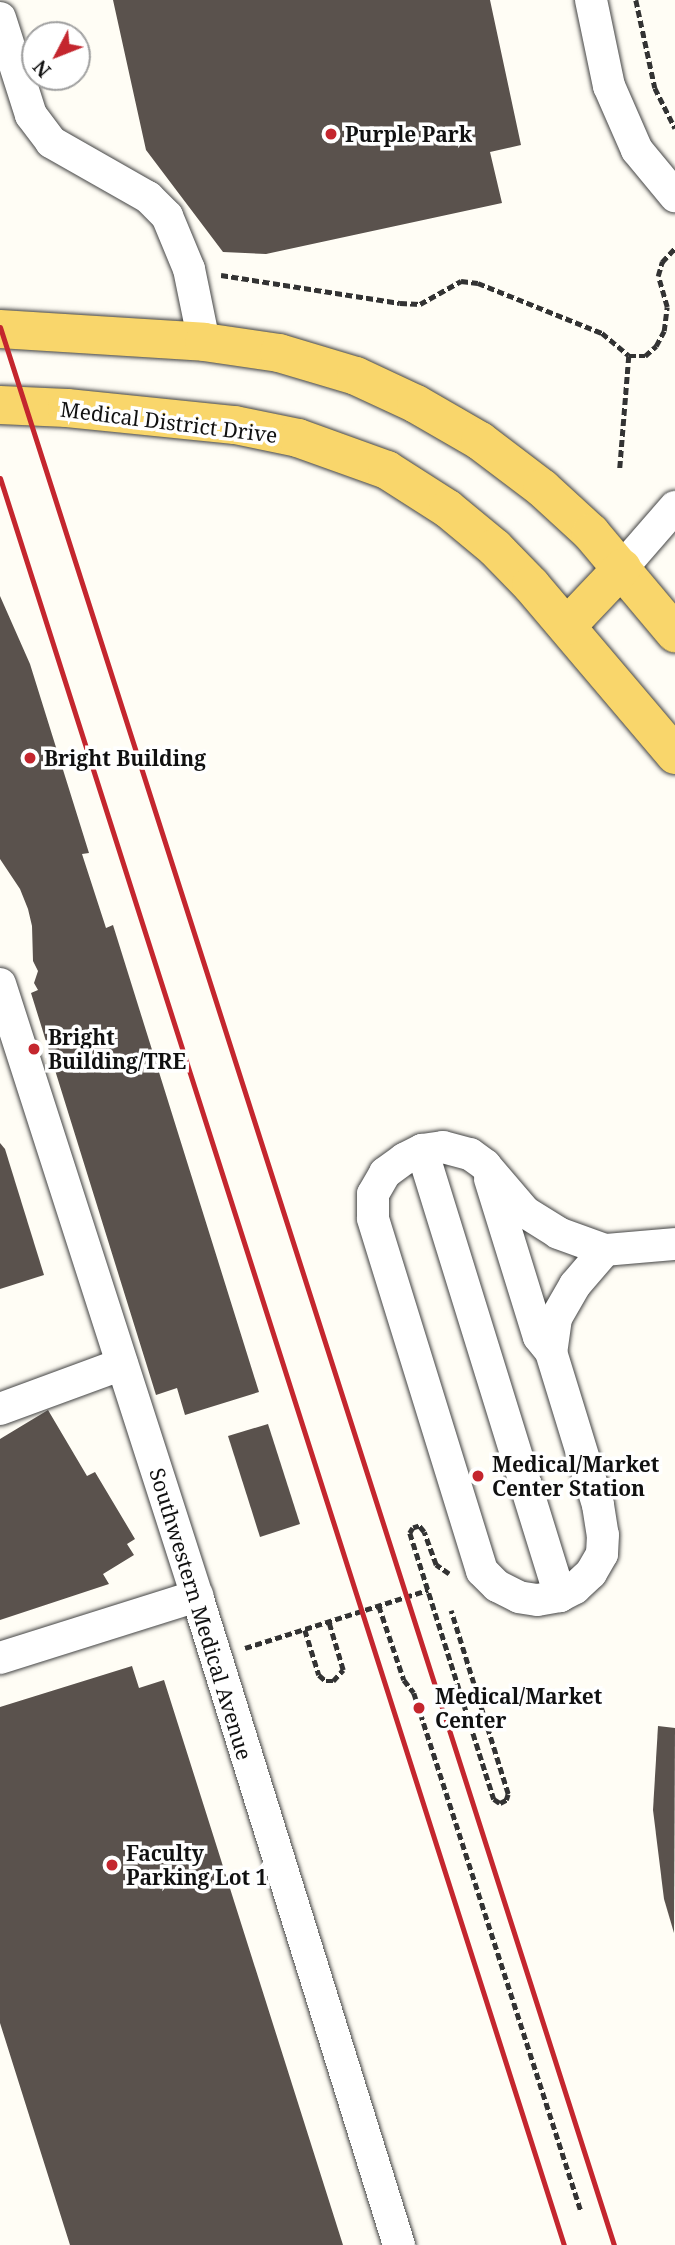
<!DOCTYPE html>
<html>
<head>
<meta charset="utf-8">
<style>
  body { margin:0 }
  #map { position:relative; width:675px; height:2245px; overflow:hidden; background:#fffdf5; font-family:"Noto Serif",serif }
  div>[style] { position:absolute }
  .building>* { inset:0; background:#5a524d }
  .path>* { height:4.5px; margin-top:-2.25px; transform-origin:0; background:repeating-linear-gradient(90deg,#333 0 7px,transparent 0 10.5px) }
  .roads { filter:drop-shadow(0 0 2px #444) drop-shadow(0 0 2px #444) }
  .minor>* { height:32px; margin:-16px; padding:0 16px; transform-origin:16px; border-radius:16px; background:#fff }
  .major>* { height:38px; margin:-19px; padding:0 19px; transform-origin:19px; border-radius:19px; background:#f9d66b }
  .rail>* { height:5px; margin:-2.5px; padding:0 2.5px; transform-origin:2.5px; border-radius:2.5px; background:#c4262e }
  .dots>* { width:19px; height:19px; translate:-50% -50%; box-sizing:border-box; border:4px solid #fff; border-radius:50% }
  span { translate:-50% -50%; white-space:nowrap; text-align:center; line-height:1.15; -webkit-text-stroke:7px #fff; paint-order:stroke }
  .poi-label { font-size:21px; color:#111; font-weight:700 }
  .left { translate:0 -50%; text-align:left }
  .street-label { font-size:21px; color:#111 }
  .north { position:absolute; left:21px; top:21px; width:70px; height:70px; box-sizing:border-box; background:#fff; border:2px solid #a0a0a0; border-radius:50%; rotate:228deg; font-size:19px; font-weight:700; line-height:28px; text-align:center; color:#111 }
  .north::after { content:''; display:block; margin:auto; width:24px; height:32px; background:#c4262e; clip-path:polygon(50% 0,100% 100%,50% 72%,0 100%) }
</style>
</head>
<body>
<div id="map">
  <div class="building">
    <div style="clip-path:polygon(113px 0,490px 0,521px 145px,490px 152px,502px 203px,266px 254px,223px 252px,146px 150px)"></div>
    <div style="clip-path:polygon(0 596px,30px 664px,89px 853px,82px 854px,106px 928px,113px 925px,259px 1392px,185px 1415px,177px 1388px,156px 1395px,31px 993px,38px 990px,34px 983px,38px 971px,33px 961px,32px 926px,28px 909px,20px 889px,0 859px)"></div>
    <div style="clip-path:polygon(0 1143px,5px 1149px,44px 1275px,0 1289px)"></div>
    <div style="clip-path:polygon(48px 1410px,87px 1476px,95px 1472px,135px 1539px,127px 1544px,134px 1555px,103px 1574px,109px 1584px,0 1620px,0 1439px)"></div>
    <div style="clip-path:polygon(268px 1424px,300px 1524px,260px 1537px,228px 1436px)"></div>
    <div style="clip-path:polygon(132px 1666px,139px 1688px,164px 1680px,343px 2245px,70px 2245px,0 2023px,0 1707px)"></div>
    <div style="clip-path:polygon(658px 1726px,675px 1728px,674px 1933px,664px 1899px,653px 1810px)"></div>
  </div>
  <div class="path">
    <div style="left:636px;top:0;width:90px;rotate:77.8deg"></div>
    <div style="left:655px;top:88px;width:45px;rotate:63.4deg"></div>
    <div style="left:221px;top:275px;width:181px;rotate:8.9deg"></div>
    <div style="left:400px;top:303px;width:20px;rotate:3deg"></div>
    <div style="left:420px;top:304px;width:47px;rotate:-29.3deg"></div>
    <div style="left:461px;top:281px;width:17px;rotate:7deg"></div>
    <div style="left:478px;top:283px;width:134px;rotate:22deg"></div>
    <div style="left:602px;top:333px;width:35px;rotate:40deg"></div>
    <div style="left:629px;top:356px;width:113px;rotate:94.6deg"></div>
    <div style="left:629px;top:356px;width:16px"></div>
    <div style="left:645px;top:356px;width:15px;rotate:-42deg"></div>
    <div style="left:656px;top:346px;width:17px;rotate:-62deg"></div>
    <div style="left:664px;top:331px;width:24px;rotate:-83deg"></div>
    <div style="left:667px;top:307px;width:32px;rotate:-106deg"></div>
    <div style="left:658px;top:276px;width:15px;rotate:-74deg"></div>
    <div style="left:662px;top:262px;width:19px;rotate:-47deg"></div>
    <div style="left:449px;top:1574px;width:16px;rotate:-145deg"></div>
    <div style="left:436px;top:1565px;width:35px;rotate:-110deg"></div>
    <div style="left:424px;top:1532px;width:8px;rotate:-130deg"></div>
    <div style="left:419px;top:1526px;width:6px;rotate:162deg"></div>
    <div style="left:413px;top:1528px;width:6px;rotate:121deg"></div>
    <div style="left:410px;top:1533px;width:279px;rotate:72.5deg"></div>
    <div style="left:494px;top:1799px;width:7px;rotate:34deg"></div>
    <div style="left:500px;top:1803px;width:7px;rotate:-27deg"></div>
    <div style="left:506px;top:1800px;width:6px;rotate:-72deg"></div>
    <div style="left:508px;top:1794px;width:192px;rotate:-107.3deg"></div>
    <div style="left:379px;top:1606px;width:78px;rotate:71.3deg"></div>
    <div style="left:404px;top:1680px;width:16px;rotate:52deg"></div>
    <div style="left:414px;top:1693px;width:544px;rotate:72.13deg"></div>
    <div style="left:305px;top:1630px;width:47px;rotate:72.7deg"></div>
    <div style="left:319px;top:1675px;width:9px;rotate:41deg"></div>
    <div style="left:326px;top:1681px;width:7px"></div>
    <div style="left:333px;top:1681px;width:15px;rotate:-48deg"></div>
    <div style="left:343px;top:1670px;width:49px;rotate:-106.6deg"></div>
    <div style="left:245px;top:1648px;width:192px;rotate:-17.6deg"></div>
  </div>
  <div class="roads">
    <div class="minor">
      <div style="left:591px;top:0;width:88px;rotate:78.2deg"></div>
      <div style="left:609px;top:86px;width:70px;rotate:66.4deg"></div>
      <div style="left:637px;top:150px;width:60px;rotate:50.4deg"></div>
      <div style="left:0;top:18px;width:102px;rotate:72.3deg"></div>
      <div style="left:31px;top:115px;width:34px;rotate:53deg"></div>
      <div style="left:51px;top:142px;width:112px;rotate:29.6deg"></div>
      <div style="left:148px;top:197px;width:27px;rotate:45deg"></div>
      <div style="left:167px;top:216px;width:57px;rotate:67.5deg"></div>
      <div style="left:189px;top:269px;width:75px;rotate:78.4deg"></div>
      <div style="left:622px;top:568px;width:81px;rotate:-49deg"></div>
      <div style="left:0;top:984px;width:643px;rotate:72.16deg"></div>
      <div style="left:197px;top:1596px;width:680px;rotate:72.71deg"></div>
      <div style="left:422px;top:1150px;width:467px;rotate:72.8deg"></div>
      <div style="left:490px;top:1179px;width:165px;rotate:72.8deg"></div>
      <div style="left:539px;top:1337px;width:19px;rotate:51deg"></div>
      <div style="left:605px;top:1250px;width:46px;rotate:130.6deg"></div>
      <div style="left:575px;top:1285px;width:38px;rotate:120deg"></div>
      <div style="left:556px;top:1318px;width:34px;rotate:98deg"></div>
      <div style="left:551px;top:1352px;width:160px;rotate:72.9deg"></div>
      <div style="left:598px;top:1505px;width:30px;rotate:81deg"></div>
      <div style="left:603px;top:1535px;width:19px;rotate:93deg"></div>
      <div style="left:602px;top:1554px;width:22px;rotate:120deg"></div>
      <div style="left:591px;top:1573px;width:22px;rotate:137deg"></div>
      <div style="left:575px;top:1588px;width:17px;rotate:152deg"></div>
      <div style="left:560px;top:1596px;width:23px;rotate:170deg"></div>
      <div style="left:537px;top:1600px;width:18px;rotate:-171deg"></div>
      <div style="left:519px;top:1597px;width:25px;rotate:-153deg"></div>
      <div style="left:497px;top:1586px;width:21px;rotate:-135deg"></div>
      <div style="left:482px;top:1571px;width:369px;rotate:-107.2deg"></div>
      <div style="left:373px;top:1218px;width:24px;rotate:-90deg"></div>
      <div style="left:373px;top:1194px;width:24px;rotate:-60deg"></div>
      <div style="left:385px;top:1173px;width:24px;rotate:-36deg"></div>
      <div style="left:404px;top:1159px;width:20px;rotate:-27deg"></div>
      <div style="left:422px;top:1150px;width:21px;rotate:-8deg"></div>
      <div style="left:443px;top:1147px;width:28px;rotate:15deg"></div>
      <div style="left:470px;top:1154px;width:19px;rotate:36deg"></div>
      <div style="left:485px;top:1165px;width:62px;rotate:49.6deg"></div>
      <div style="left:525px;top:1212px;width:39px;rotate:32deg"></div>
      <div style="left:558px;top:1233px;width:50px;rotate:19.9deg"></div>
      <div style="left:605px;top:1250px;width:70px;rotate:-4.9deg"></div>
      <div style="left:0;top:1409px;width:130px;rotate:-20.2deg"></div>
      <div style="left:0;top:1658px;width:207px;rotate:-17.5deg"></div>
    </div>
    <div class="major">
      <div style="left:0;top:329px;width:204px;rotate:3.6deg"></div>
      <div style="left:204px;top:342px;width:76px;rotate:8.3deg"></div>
      <div style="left:279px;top:353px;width:80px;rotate:16.6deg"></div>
      <div style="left:356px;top:376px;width:66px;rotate:25deg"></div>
      <div style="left:416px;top:404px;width:74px;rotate:30deg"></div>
      <div style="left:480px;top:441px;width:78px;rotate:37.2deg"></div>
      <div style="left:542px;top:488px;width:67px;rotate:42.6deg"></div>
      <div style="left:591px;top:533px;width:131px;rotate:50deg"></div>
      <div style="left:0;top:405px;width:67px;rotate:2.6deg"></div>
      <div style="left:67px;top:408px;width:169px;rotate:5.8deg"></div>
      <div style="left:235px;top:425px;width:64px;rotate:11.7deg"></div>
      <div style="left:298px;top:438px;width:95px;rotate:19.8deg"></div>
      <div style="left:387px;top:470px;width:72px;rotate:32.6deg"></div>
      <div style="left:448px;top:509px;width:61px;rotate:39.7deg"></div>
      <div style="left:495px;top:548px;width:52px;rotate:45.8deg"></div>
      <div style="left:531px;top:585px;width:223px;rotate:49.7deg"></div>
      <div style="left:567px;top:626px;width:80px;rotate:-46.5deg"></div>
    </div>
  </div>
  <div class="rail">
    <div style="left:0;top:327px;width:2014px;rotate:72.25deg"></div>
    <div style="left:0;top:478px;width:1855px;rotate:72.3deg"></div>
  </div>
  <div class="dots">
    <div style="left:331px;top:134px;background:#c4262e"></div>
    <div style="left:30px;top:758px;background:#c4262e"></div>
    <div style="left:34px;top:1049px;background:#c4262e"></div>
    <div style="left:478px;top:1476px;background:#c4262e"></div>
    <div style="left:419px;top:1708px;background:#c4262e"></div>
    <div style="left:112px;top:1865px;background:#c4262e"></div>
  </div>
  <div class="poi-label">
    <span class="left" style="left:345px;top:134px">Purple Park</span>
    <span class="left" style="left:44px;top:758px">Bright Building</span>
    <span class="left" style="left:48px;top:1049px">Bright<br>Building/TRE</span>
    <span class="left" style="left:492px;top:1476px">Medical/Market<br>Center Station</span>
    <span class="left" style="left:435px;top:1708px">Medical/Market<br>Center</span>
    <span class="left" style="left:126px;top:1865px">Faculty<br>Parking Lot 1</span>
  </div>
  <div class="street-label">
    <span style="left:169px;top:422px;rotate:7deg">Medical District Drive</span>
    <span style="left:201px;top:1614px;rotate:73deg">Southwestern Medical Avenue</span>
  </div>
  <div class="north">N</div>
</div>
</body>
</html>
